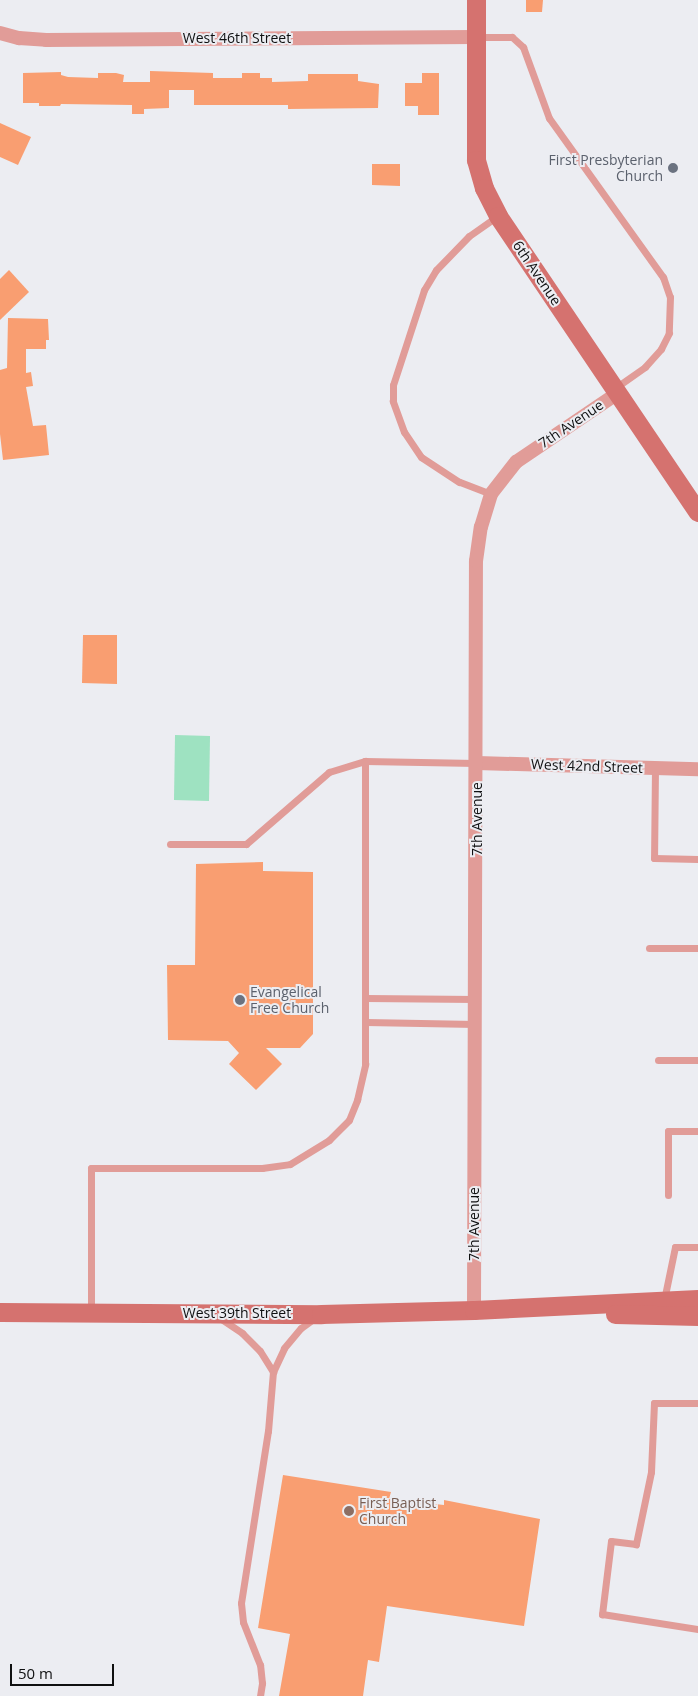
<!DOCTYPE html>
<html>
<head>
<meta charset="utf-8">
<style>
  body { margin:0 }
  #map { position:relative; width:698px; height:1696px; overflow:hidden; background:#ecedf2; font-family:"Open Sans",sans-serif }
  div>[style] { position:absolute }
  .green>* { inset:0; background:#9ee2c1 }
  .building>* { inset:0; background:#f99e71 }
  .lane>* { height:7px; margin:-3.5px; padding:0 3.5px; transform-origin:3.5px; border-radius:3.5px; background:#e19c98 }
  .street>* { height:14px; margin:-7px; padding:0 7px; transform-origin:7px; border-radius:7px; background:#e19c98 }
  .secondary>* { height:19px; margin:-9.5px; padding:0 9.5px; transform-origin:9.5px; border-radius:9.5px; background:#d5726f }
  .dots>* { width:14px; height:14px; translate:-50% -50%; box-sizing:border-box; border:2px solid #ecedf2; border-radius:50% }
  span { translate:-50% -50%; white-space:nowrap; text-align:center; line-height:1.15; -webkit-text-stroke:4px #ecedf2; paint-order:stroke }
  .street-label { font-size:14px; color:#0f1011 }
  .worship-label { font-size:14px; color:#5b616d }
  .right { translate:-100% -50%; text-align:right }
  .left { translate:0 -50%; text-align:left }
  .education-label { font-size:14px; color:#785e54 }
  .scale { position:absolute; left:10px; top:1664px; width:104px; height:22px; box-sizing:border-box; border:2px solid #0f1011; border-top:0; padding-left:6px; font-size:15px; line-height:18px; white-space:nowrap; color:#0f1011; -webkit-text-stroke:4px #ecedf2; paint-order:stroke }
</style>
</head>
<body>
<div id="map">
  <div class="green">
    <div style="clip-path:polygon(175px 735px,210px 736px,209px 801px,174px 800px)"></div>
  </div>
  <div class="building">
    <div style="clip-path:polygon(526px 0,543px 0,542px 12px,526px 12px)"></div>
    <div style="clip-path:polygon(150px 71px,213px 73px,213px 78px,242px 78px,242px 73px,260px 73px,260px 78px,272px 78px,272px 82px,308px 81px,308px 74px,358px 74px,358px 81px,379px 84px,378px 108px,288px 109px,288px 105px,194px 105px,194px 90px,169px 90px,169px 108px,144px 109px,144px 114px,132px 114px,132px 105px,61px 104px,60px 106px,39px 106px,39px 103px,23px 103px,23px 73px,61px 72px,61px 75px,68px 77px,98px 78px,98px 73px,116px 73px,124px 75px,123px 82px,150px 82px)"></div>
    <div style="clip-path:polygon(422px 73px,439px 73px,439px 115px,418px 115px,418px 106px,405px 106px,405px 83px,422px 83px)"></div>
    <div style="clip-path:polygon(0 123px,31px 137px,18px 165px,0 157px)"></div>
    <div style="clip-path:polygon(372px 164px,400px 164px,400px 186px,372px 185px)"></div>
    <div style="clip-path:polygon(9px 270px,29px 292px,0 320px,0 279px)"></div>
    <div style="clip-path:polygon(8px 318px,48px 319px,49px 340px,46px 340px,46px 349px,26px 349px,26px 373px,31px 372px,33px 386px,26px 387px,33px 426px,46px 425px,49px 455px,3px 460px,0 434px,0 370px,7px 368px)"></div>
    <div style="clip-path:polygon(83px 635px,117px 635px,117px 684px,82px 683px)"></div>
    <div style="clip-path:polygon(263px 862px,263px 871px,313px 872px,313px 1034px,300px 1048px,266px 1048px,282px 1064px,256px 1090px,229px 1064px,239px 1053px,228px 1041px,168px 1040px,167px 965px,195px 965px,196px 864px)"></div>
    <div style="clip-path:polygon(283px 1475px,391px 1492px,389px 1499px,444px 1505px,444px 1500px,540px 1519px,524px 1626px,387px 1606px,379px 1662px,368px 1660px,363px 1696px,279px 1696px,290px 1634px,258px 1628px)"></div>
  </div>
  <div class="lane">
    <div style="left:478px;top:37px;width:34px"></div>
    <div style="left:512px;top:37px;width:15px;rotate:42deg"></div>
    <div style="left:523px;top:47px;width:76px;rotate:69.9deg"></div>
    <div style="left:549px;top:118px;width:196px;rotate:54.4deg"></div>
    <div style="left:663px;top:277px;width:21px;rotate:71deg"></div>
    <div style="left:670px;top:297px;width:36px;rotate:92deg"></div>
    <div style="left:669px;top:333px;width:18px;rotate:117deg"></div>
    <div style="left:661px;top:349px;width:24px;rotate:132deg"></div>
    <div style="left:645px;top:367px;width:35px;rotate:145deg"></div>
    <div style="left:491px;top:494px;width:34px;rotate:-159deg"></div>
    <div style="left:459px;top:482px;width:45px;rotate:-146.7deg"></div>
    <div style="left:421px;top:457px;width:30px;rotate:-124deg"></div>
    <div style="left:404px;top:432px;width:33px;rotate:-110deg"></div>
    <div style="left:393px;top:401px;width:16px;rotate:-90deg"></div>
    <div style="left:393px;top:385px;width:100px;rotate:-71.9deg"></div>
    <div style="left:424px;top:290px;width:23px;rotate:-59deg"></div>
    <div style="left:436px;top:270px;width:47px;rotate:-45.9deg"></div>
    <div style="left:469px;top:236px;width:35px;rotate:-35deg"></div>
    <div style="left:655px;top:768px;width:90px;rotate:90.6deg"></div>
    <div style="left:654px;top:858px;width:44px;rotate:1.3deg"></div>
    <div style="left:170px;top:844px;width:76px"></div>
    <div style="left:246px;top:844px;width:110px;rotate:-40.9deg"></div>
    <div style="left:329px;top:772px;width:38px;rotate:-17deg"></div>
    <div style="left:365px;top:761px;width:111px;rotate:1deg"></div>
    <div style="left:649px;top:948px;width:49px"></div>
    <div style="left:366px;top:998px;width:109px;rotate:0.5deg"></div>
    <div style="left:366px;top:1022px;width:109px;rotate:1.1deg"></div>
    <div style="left:658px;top:1060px;width:40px"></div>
    <div style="left:668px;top:1195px;width:64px;rotate:-90deg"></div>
    <div style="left:668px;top:1131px;width:30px"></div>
    <div style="left:664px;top:1300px;width:54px;rotate:-78.3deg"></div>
    <div style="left:675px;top:1247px;width:23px"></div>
    <div style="left:91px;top:1311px;width:143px;rotate:-90deg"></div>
    <div style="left:91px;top:1168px;width:171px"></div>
    <div style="left:262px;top:1168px;width:28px;rotate:-8deg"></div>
    <div style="left:290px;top:1164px;width:46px;rotate:-31.6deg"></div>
    <div style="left:329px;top:1140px;width:28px;rotate:-45deg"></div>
    <div style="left:349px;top:1120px;width:22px;rotate:-68deg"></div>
    <div style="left:357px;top:1100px;width:37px;rotate:-77deg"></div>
    <div style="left:365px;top:1064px;width:303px;rotate:-90deg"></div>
    <div style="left:220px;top:1318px;width:27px;rotate:34deg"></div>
    <div style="left:242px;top:1333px;width:25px;rotate:45deg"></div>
    <div style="left:260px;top:1351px;width:25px;rotate:58deg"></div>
    <div style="left:698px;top:1403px;width:44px;rotate:180deg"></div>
    <div style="left:654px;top:1403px;width:69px;rotate:92.5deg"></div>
    <div style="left:651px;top:1472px;width:74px;rotate:101.8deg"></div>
    <div style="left:636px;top:1544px;width:25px;rotate:-173deg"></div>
    <div style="left:611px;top:1541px;width:74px;rotate:97deg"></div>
    <div style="left:602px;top:1614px;width:97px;rotate:8.9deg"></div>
    <div style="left:260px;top:1696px;width:13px;rotate:-81deg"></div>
    <div style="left:262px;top:1683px;width:18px;rotate:-96deg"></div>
    <div style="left:260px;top:1665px;width:46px;rotate:-111.6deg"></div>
    <div style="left:243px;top:1622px;width:19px;rotate:-96deg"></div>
    <div style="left:241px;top:1603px;width:174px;rotate:-81.1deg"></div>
    <div style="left:268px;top:1431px;width:59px;rotate:-85.2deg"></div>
    <div style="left:273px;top:1372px;width:26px;rotate:-65deg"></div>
    <div style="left:284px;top:1348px;width:26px;rotate:-50deg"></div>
    <div style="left:301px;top:1328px;width:17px;rotate:-36deg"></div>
  </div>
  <div class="street">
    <div style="left:0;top:33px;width:20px;rotate:15deg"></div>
    <div style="left:19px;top:38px;width:27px;rotate:4deg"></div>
    <div style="left:46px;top:40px;width:429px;rotate:-0.4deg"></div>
    <div style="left:477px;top:763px;width:221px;rotate:1.6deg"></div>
    <div style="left:474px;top:1310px;width:749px;rotate:-89.85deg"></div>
    <div style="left:476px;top:561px;width:34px;rotate:-82deg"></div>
    <div style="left:481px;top:527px;width:34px;rotate:-73deg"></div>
    <div style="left:491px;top:494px;width:41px;rotate:-52deg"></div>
    <div style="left:516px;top:462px;width:123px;rotate:-34.1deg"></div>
  </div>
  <div class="secondary">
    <div style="left:476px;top:0;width:160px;rotate:90deg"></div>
    <div style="left:476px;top:160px;width:29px;rotate:74deg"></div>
    <div style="left:484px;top:188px;width:31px;rotate:63deg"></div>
    <div style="left:498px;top:216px;width:357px;rotate:56deg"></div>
    <div style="left:0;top:1312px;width:321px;rotate:0.4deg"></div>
    <div style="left:321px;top:1314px;width:153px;rotate:-1.5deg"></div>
    <div style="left:474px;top:1310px;width:224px;rotate:-2.8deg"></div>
    <div style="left:615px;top:1314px;width:83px;rotate:1.4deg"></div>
  </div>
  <div class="dots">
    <div style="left:673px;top:168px;background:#6b7280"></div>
    <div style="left:240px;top:1000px;background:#6b7280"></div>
    <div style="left:349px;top:1511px;background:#8d6e63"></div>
  </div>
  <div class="street-label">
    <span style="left:237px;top:38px">West 46th Street</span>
    <span style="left:537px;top:273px;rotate:56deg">6th Avenue</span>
    <span style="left:571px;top:424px;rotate:-34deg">7th Avenue</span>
    <span style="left:587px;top:766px;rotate:2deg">West 42nd Street</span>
    <span style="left:477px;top:819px;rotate:-90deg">7th Avenue</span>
    <span style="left:474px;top:1224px;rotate:-90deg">7th Avenue</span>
    <span style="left:237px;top:1313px">West 39th Street</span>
  </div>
  <div class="worship-label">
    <span class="right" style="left:663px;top:168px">First Presbyterian<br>Church</span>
    <span class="left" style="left:250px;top:1000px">Evangelical<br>Free Church</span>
  </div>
  <div class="education-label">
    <span class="left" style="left:359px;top:1511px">First Baptist<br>Church</span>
  </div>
  <div class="scale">50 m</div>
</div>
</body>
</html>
